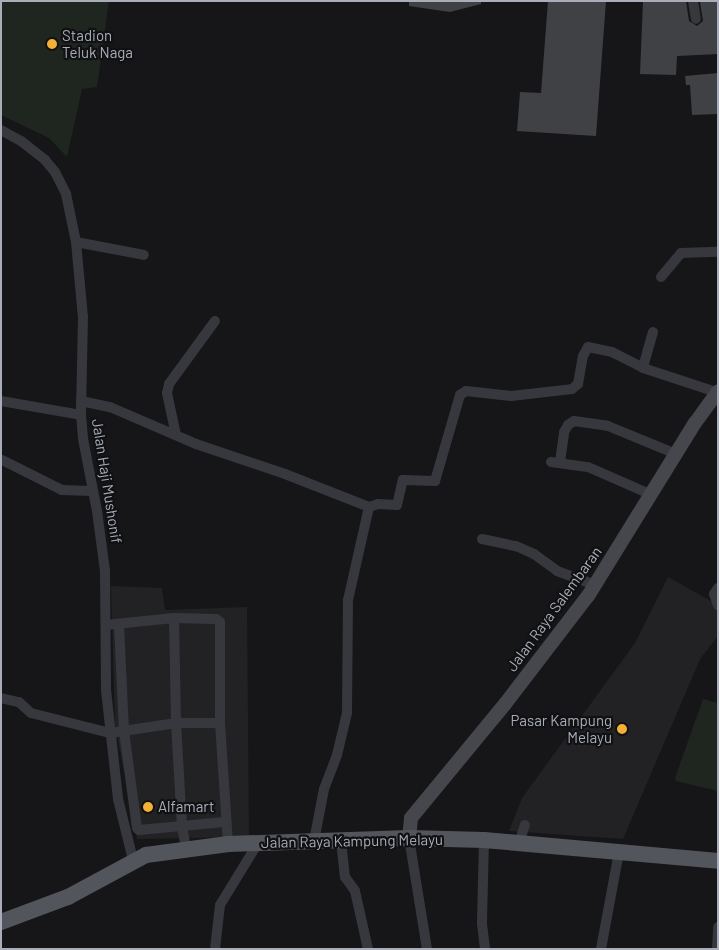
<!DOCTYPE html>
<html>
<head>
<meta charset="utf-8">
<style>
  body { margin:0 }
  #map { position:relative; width:719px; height:950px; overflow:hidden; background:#161618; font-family:Barlow,sans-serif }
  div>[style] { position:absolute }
  .built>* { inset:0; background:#222225 }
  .green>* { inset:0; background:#1e261f }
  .building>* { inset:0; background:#404145 }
  .minor>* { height:10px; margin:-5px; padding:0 5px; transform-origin:5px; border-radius:5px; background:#37383d }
  .secondary>* { height:14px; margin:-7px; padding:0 7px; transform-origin:7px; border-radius:7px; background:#45474d }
  .primary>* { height:16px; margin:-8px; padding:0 8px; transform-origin:8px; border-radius:8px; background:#53555c }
  .dots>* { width:14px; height:14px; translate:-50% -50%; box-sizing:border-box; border:2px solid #111113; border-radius:50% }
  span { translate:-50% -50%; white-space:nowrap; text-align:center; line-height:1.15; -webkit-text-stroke:4.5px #111113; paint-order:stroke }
  .poi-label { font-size:15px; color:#a8adb8 }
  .left { translate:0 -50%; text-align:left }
  .right { translate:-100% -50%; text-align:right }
  .street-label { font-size:15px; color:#a8adb8 }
  .frame { position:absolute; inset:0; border:2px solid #a8adb8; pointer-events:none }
</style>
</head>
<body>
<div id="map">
  <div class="built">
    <div style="clip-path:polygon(668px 577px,718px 605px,718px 636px,700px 659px,623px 839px,509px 831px,522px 798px,635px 643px)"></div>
    <div style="clip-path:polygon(111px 586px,162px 588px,165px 610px,247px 607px,249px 837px,137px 839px,115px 725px)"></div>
  </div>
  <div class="green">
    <div style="clip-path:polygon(1px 1px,109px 1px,97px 87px,82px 89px,67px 157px,49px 138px,1px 115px)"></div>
    <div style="clip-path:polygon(703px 699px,718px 703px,718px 791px,676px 781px,675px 778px)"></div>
  </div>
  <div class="building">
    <div style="clip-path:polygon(409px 1px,481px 1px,481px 4px,450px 12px,409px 6px)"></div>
    <div style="clip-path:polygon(548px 1px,606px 1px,596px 136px,517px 131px,520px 92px,541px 93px)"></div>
    <div style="clip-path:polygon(643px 1px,686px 1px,689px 21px,697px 26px,703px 21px,700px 2px,717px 2px,718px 54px,677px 56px,676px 75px,640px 74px)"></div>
    <div style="clip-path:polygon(718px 73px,718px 114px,692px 115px,690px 85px,686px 85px,685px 76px)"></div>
  </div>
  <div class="minor">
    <div style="left:693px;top:1px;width:18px;rotate:81deg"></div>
    <div style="left:1px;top:130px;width:23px;rotate:29deg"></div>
    <div style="left:21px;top:141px;width:31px;rotate:38deg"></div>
    <div style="left:45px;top:160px;width:16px;rotate:50deg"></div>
    <div style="left:55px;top:172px;width:25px;rotate:63deg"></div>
    <div style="left:66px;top:194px;width:49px;rotate:78.2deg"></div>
    <div style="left:76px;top:242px;width:75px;rotate:84.7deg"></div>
    <div style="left:83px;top:317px;width:98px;rotate:91.2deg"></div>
    <div style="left:81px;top:415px;width:24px;rotate:85deg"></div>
    <div style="left:83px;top:439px;width:73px;rotate:79deg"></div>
    <div style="left:97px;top:511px;width:61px;rotate:82.4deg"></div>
    <div style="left:105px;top:571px;width:119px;rotate:89.5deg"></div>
    <div style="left:106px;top:690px;width:110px;rotate:83.7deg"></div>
    <div style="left:118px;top:799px;width:67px;rotate:76.2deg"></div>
    <div style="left:76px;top:242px;width:69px;rotate:10.8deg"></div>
    <div style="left:661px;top:277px;width:31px;rotate:-50deg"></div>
    <div style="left:681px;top:253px;width:37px;rotate:-2deg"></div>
    <div style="left:653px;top:332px;width:37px;rotate:106deg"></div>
    <div style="left:643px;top:368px;width:77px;rotate:18.2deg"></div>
    <div style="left:1px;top:401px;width:81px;rotate:9.9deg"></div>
    <div style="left:81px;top:401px;width:30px;rotate:12deg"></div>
    <div style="left:110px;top:407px;width:94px;rotate:23.3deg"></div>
    <div style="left:196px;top:444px;width:94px;rotate:18.6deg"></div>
    <div style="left:285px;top:474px;width:90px;rotate:21.4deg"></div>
    <div style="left:369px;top:507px;width:9px;rotate:-18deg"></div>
    <div style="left:378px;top:504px;width:19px;rotate:3deg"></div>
    <div style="left:397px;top:505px;width:26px;rotate:-77deg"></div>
    <div style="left:403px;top:480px;width:32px;rotate:2deg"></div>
    <div style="left:435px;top:481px;width:90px;rotate:-73.8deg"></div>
    <div style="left:460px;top:395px;width:7px;rotate:-34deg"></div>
    <div style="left:466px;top:391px;width:45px;rotate:6.3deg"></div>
    <div style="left:511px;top:396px;width:61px;rotate:-6.5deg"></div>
    <div style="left:572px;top:389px;width:8px;rotate:-40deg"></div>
    <div style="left:578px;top:384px;width:28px;rotate:-80deg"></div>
    <div style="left:583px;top:356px;width:10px;rotate:-61deg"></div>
    <div style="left:588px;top:347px;width:25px;rotate:12deg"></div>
    <div style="left:612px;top:352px;width:35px;rotate:27deg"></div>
    <div style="left:176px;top:435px;width:43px;rotate:-102.1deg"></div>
    <div style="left:167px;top:393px;width:9px;rotate:-77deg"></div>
    <div style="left:169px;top:384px;width:78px;rotate:-53.9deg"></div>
    <div style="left:2px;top:460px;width:67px;rotate:26.6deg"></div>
    <div style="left:62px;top:490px;width:31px;rotate:2deg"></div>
    <div style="left:551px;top:462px;width:37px;rotate:8deg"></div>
    <div style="left:588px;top:467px;width:70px;rotate:23.6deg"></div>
    <div style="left:560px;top:462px;width:30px;rotate:-82deg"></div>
    <div style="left:564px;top:432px;width:8px;rotate:-60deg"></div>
    <div style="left:568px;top:425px;width:7px;rotate:-34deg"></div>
    <div style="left:574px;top:421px;width:34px;rotate:8deg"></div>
    <div style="left:608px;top:426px;width:74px;rotate:22.4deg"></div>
    <div style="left:482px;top:539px;width:35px;rotate:12deg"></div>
    <div style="left:516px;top:546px;width:20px;rotate:24deg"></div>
    <div style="left:534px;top:554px;width:29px;rotate:36deg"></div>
    <div style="left:557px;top:571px;width:40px;rotate:20.2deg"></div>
    <div style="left:718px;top:588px;width:7px;rotate:124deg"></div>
    <div style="left:714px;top:594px;width:12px;rotate:70deg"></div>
    <div style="left:174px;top:618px;width:105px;rotate:88.9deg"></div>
    <div style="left:176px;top:723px;width:103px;rotate:86.7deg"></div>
    <div style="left:182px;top:826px;width:23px;rotate:80deg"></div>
    <div style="left:106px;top:625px;width:68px;rotate:-5.9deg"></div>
    <div style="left:174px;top:618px;width:42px;rotate:1.4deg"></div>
    <div style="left:216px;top:619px;width:5px;rotate:37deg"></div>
    <div style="left:220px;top:622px;width:101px;rotate:90deg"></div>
    <div style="left:220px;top:723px;width:121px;rotate:86.2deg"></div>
    <div style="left:119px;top:625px;width:106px;rotate:87.3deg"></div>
    <div style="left:124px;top:731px;width:98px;rotate:82.4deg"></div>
    <div style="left:137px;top:828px;width:3px;rotate:45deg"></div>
    <div style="left:139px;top:830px;width:86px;rotate:-5.3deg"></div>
    <div style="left:1px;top:698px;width:18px;rotate:13deg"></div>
    <div style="left:19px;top:702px;width:16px;rotate:43deg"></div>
    <div style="left:31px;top:713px;width:81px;rotate:14.2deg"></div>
    <div style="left:110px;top:733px;width:67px;rotate:-8.6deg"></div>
    <div style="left:176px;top:723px;width:44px"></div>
    <div style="left:409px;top:838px;width:112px;rotate:80.8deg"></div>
    <div style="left:341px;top:840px;width:37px;rotate:84deg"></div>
    <div style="left:345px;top:877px;width:17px;rotate:54deg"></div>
    <div style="left:355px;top:891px;width:59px;rotate:77.4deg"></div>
    <div style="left:484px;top:840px;width:84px;rotate:91.4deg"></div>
    <div style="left:482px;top:924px;width:25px;rotate:83deg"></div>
    <div style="left:314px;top:841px;width:53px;rotate:-79.1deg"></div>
    <div style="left:324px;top:789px;width:36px;rotate:-69deg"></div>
    <div style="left:337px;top:755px;width:43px;rotate:-76.6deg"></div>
    <div style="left:347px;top:713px;width:113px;rotate:-89.5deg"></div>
    <div style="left:348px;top:600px;width:95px;rotate:-77.3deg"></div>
    <div style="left:519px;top:843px;width:19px;rotate:-72deg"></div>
    <div style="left:215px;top:949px;width:44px;rotate:-83.5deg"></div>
    <div style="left:220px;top:905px;width:73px;rotate:-58.5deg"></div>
    <div style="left:601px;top:949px;width:99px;rotate:-79.5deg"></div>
    <div style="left:717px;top:949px;width:22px;rotate:-87deg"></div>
  </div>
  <div class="secondary">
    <div style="left:409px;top:838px;width:20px;rotate:-84deg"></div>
    <div style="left:411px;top:818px;width:148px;rotate:-50.5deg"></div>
    <div style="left:505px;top:704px;width:136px;rotate:-52.5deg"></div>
    <div style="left:588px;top:596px;width:203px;rotate:-58.3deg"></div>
    <div style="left:695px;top:423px;width:39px;rotate:-54deg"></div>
  </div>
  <div class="primary">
    <div style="left:1px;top:922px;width:72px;rotate:-20.5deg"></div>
    <div style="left:68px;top:897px;width:89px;rotate:-28.3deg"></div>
    <div style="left:146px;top:855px;width:83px;rotate:-7.6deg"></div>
    <div style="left:228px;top:844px;width:181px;rotate:-1.9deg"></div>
    <div style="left:409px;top:838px;width:75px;rotate:1.5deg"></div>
    <div style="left:484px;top:840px;width:235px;rotate:5.1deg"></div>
  </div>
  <div class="dots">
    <div style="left:52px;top:44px;background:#f2b134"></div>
    <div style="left:622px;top:729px;background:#f2b134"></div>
    <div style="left:148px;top:807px;background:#f2b134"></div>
  </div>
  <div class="poi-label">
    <span class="left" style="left:62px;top:44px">Stadion<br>Teluk Naga</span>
    <span class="right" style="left:612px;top:729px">Pasar Kampung<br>Melayu</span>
    <span class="left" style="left:158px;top:807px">Alfamart</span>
  </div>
  <div class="street-label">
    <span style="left:107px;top:481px;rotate:81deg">Jalan Haji Mushonif</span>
    <span style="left:554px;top:609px;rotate:-54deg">Jalan Raya Salembaran</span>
    <span style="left:352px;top:841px;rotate:-1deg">Jalan Raya Kampung Melayu</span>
  </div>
  <div class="frame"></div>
</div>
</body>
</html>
